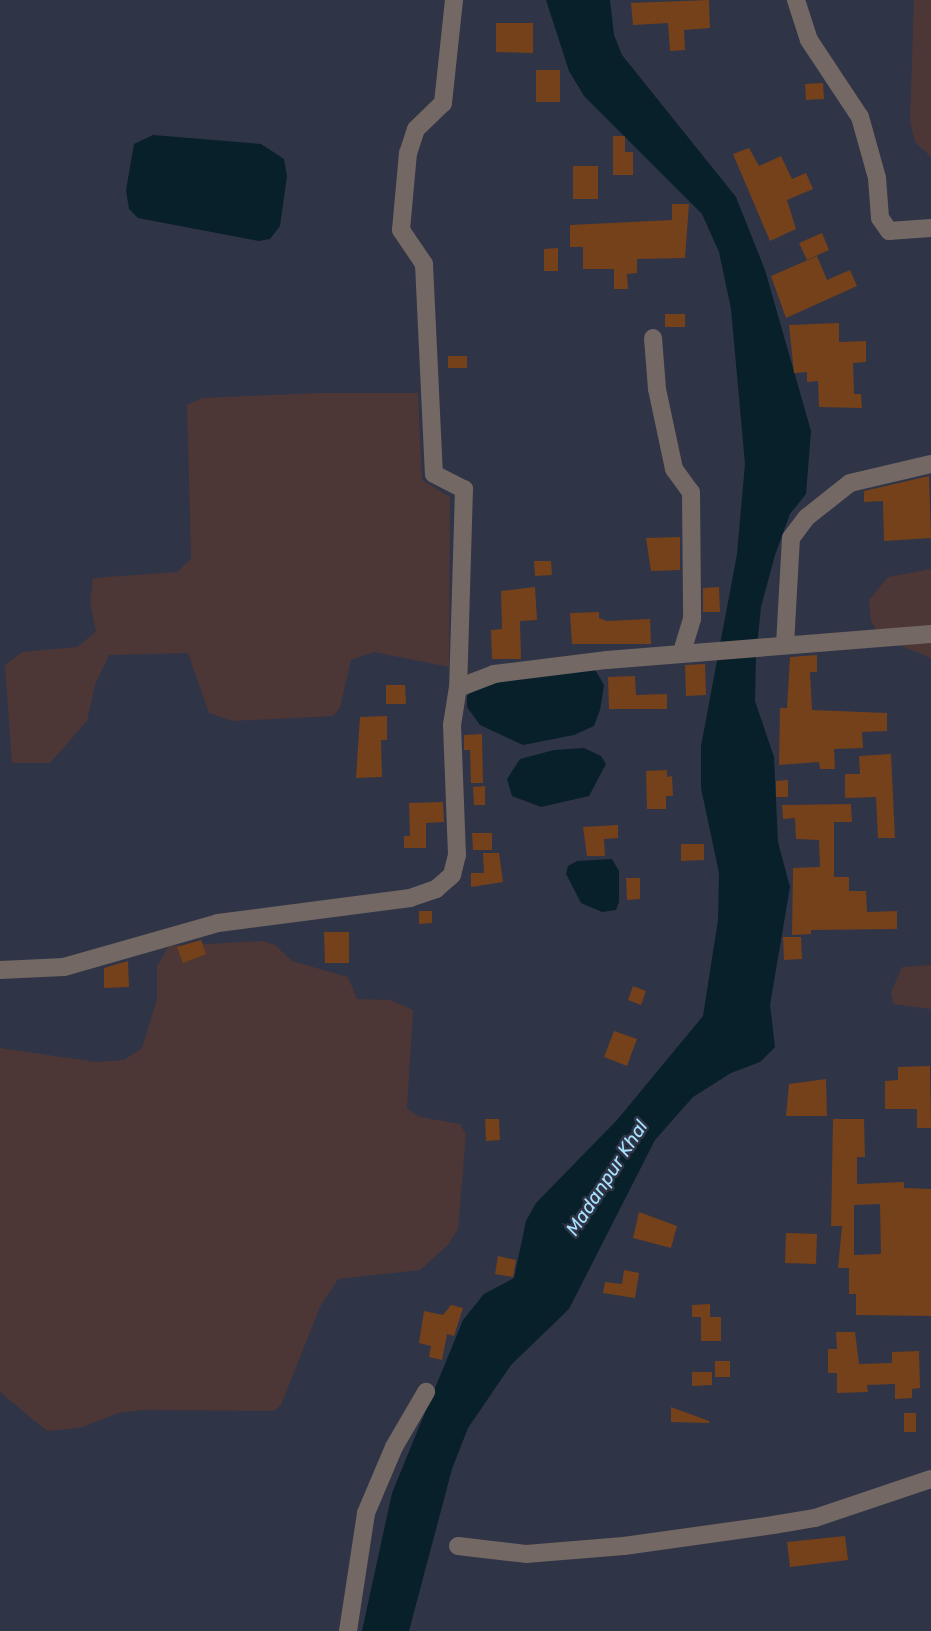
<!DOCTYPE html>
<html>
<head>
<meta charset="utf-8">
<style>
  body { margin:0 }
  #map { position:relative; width:931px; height:1631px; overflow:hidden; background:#303447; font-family:Rubik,sans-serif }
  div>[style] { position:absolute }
  .industrial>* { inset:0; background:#4c3736 }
  .water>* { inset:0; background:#08202a }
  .building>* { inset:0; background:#75411a }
  .minor>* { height:18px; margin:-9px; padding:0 9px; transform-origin:9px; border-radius:9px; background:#736863 }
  span { translate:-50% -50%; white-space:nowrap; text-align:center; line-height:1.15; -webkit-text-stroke:5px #303447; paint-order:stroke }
  .water-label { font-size:19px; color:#a7e2ff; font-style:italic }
</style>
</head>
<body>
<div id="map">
  <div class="industrial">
    <div style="clip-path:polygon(914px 0,931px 0,931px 157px,915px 142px,910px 121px)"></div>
    <div style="clip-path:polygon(319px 393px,418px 393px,422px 480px,450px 497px,449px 667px,374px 652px,351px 660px,340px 708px,333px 716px,232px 721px,209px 713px,188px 653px,109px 655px,95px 685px,87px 721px,50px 763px,12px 763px,5px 665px,22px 652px,77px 647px,96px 632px,90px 602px,93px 578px,177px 572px,191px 559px,187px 405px,202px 398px)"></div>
    <div style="clip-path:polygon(931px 569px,931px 658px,880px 637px,871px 621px,869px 600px,888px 577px)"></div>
    <div style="clip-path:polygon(263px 941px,275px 945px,292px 961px,348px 977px,357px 999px,390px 1000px,413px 1010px,407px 1109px,420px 1117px,460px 1124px,466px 1134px,458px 1229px,448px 1245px,420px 1270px,338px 1279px,320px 1307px,281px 1405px,274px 1411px,143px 1410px,118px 1413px,80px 1428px,47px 1431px,0 1392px,0 1048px,96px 1062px,124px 1060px,142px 1048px,157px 999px,157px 966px,169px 946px)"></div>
    <div style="clip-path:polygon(931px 965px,931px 1009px,893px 1004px,891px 992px,902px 967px)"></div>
  </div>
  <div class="water">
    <div style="clip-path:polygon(546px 0,610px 0,614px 35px,622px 55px,736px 197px,765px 270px,811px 431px,806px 494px,790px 514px,775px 555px,761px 607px,756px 656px,755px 701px,774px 757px,778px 842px,790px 887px,770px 1005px,775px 1047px,760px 1062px,731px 1073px,693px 1097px,655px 1140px,569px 1309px,511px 1365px,468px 1428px,452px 1469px,409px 1631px,362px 1631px,392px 1493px,463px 1320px,484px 1294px,514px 1278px,526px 1221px,536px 1203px,617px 1120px,703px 1016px,718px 920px,719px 873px,701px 788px,701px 746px,737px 554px,745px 464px,731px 309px,719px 252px,702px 214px,584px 96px,569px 71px)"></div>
    <div style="clip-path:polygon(153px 135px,261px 144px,284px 159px,287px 176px,280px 226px,270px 239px,259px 241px,138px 218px,129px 209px,126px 190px,134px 144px)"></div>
    <div style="clip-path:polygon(594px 668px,604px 685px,600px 710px,594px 726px,574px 735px,523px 745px,480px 725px,467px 707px,467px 696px,482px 682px)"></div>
    <div style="clip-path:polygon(584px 748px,601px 756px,606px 764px,589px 796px,541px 807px,512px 796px,507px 779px,520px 759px,554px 750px)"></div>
    <div style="clip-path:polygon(612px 859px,619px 871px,619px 902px,616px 910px,602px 912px,581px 903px,566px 874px,568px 866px,577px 861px)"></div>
  </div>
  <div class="building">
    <div style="clip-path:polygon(709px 0,710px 28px,684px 30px,685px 50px,670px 51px,668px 23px,633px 25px,631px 3px)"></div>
    <div style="clip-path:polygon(496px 23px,533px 23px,533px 53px,496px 52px)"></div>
    <div style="clip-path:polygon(536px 70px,560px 70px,560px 102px,536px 102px)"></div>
    <div style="clip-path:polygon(823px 83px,824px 99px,806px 100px,805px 84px)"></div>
    <div style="clip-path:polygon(613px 136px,625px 136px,625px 152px,633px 152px,633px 175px,613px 175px)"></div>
    <div style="clip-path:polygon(749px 148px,759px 166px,781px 156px,792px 179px,806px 173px,813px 189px,787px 200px,796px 229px,770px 241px,733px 154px)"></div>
    <div style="clip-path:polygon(573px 166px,598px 166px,598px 199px,573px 199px)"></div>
    <div style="clip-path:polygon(672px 204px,689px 204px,685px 258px,637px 259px,637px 273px,627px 274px,628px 289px,614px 289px,614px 269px,583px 269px,583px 247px,570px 247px,570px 225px,672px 220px)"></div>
    <div style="clip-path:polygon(822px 233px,829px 250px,807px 260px,799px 243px)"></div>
    <div style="clip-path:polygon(558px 248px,558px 271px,544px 271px,544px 249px)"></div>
    <div style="clip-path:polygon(817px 256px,827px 280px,850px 270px,857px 286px,786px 318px,771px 276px)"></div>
    <div style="clip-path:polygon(665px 314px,685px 314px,685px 327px,665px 327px)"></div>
    <div style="clip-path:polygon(839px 323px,839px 342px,866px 341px,866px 362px,853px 363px,854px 394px,861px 394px,862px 408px,819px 407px,818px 381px,807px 382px,807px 372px,794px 373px,789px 325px)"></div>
    <div style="clip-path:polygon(448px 356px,467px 356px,467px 368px,448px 368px)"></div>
    <div style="clip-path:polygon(929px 476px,931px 538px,884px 541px,883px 501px,864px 502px,864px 491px)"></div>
    <div style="clip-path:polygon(680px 537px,680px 570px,651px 571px,646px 538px)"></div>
    <div style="clip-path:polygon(534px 561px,551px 561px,552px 575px,535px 576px)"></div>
    <div style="clip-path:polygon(535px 587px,537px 620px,520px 621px,521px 659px,492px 659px,491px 630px,502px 629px,501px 591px)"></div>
    <div style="clip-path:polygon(719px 587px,720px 612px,703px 612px,703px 588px)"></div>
    <div style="clip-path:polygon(599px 612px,599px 618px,607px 621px,650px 619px,651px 644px,572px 644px,570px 613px)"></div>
    <div style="clip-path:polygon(817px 655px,817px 672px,810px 672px,812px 710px,887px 713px,887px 731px,862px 732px,863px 748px,834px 749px,835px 769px,820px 769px,819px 762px,779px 765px,780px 708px,787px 708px,790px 657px)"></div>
    <div style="clip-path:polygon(705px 664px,706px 695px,686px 696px,685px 665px)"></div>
    <div style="clip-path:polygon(635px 676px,636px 695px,667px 694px,667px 709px,609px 709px,608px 677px)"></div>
    <div style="clip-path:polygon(386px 685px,405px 685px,406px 704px,386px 704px)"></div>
    <div style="clip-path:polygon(387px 716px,387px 740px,381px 740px,382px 777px,356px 778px,360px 717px)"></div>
    <div style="clip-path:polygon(482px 734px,483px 783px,471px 783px,470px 750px,464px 750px,464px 735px)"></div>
    <div style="clip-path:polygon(891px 754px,895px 838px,878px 838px,876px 797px,845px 798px,845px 774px,860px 774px,859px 756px)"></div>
    <div style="clip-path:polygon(667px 770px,667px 777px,672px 776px,673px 796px,666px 796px,666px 809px,647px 809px,646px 771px)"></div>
    <div style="clip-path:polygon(788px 780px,788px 797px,776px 797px,776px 781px)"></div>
    <div style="clip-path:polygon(485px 786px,485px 805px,474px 805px,473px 787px)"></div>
    <div style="clip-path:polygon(443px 802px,444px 822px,426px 823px,426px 848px,404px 848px,404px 836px,410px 836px,409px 803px)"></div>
    <div style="clip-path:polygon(851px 804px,852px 822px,834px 822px,834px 877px,849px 877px,849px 891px,866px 891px,867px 912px,897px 911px,897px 929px,811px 930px,811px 934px,792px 935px,793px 868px,820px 867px,819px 840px,796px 839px,795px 818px,783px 819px,782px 805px)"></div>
    <div style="clip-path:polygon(618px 825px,618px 838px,604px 839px,605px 856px,587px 856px,583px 827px)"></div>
    <div style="clip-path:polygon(472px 833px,492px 833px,492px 850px,473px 850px)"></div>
    <div style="clip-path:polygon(681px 844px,704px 844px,704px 860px,681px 861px)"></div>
    <div style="clip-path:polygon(483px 853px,499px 853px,503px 882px,471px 887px,471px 873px,484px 873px)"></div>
    <div style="clip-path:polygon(626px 878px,640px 878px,640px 899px,627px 900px)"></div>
    <div style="clip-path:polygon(419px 911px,432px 911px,432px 923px,419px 924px)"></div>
    <div style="clip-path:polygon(324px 932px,349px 932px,349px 963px,325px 963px)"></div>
    <div style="clip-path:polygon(783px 937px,801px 937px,802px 959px,784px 960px)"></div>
    <div style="clip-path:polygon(201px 940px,206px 954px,183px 963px,177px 947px)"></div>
    <div style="clip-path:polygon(128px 961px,129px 987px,104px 988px,104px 968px)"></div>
    <div style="clip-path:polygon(633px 986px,646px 991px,641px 1005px,628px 1000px)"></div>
    <div style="clip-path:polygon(614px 1031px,637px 1039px,627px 1066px,604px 1057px)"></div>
    <div style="clip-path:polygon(930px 1066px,931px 1128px,917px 1128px,917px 1109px,885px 1109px,885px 1081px,898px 1080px,898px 1067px)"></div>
    <div style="clip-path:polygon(826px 1079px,827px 1116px,786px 1116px,789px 1084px)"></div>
    <div style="clip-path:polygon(485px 1119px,499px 1119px,500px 1140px,486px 1141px)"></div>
    <div style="clip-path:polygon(evenodd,833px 1119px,864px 1119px,865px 1157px,857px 1157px,857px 1184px,904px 1182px,904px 1188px,931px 1189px,931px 1316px,856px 1315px,856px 1294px,849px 1294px,849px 1268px,838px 1268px,842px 1226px,831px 1226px,833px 1119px,880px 1204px,881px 1254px,854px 1255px,854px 1205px,880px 1204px)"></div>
    <div style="clip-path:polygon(639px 1212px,677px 1226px,671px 1248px,633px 1238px)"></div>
    <div style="clip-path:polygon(786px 1233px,817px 1234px,816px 1264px,785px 1263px)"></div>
    <div style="clip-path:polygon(498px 1256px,516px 1260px,513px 1277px,495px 1274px)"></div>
    <div style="clip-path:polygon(624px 1270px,639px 1273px,635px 1298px,603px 1293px,605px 1282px,622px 1284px)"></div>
    <div style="clip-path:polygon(710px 1304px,710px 1317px,721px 1317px,721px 1341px,701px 1341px,701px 1317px,692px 1317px,692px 1305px)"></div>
    <div style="clip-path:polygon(451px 1305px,463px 1308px,454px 1336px,447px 1334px,442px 1360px,429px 1357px,431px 1346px,419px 1343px,424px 1311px,443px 1315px)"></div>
    <div style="clip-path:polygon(836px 1332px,855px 1332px,859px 1364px,892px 1363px,892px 1352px,919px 1351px,920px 1388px,912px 1389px,912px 1398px,895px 1399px,895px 1384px,867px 1385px,868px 1392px,837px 1393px,837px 1373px,828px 1373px,828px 1349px,837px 1349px)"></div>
    <div style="clip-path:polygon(715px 1361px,730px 1361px,730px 1377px,715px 1377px)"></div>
    <div style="clip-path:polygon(692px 1372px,712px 1372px,712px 1385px,692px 1386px)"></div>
    <div style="clip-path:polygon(671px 1407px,709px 1421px,709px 1423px,671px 1422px)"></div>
    <div style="clip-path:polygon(904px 1413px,916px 1413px,916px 1432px,904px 1432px)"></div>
    <div style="clip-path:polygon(845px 1536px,848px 1560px,790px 1567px,787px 1542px)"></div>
  </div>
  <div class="minor">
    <div style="left:454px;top:0;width:104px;rotate:96.1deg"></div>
    <div style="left:443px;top:103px;width:37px;rotate:136deg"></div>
    <div style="left:416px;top:129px;width:25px;rotate:108deg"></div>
    <div style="left:408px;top:153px;width:77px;rotate:95.2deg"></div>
    <div style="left:401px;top:230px;width:41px;rotate:55.9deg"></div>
    <div style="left:424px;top:264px;width:210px;rotate:87.3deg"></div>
    <div style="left:434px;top:474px;width:34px;rotate:27deg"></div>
    <div style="left:464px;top:489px;width:199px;rotate:91.7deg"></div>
    <div style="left:458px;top:688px;width:39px;rotate:-21deg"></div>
    <div style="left:494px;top:674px;width:114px;rotate:-7.1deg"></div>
    <div style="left:607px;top:660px;width:325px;rotate:-4.6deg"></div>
    <div style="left:796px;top:0;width:42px;rotate:72deg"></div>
    <div style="left:809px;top:40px;width:92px;rotate:56.5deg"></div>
    <div style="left:860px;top:117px;width:63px;rotate:74.4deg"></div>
    <div style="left:877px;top:178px;width:40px;rotate:85.7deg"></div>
    <div style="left:880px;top:218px;width:16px;rotate:55deg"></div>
    <div style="left:889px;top:231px;width:42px;rotate:-4.1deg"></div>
    <div style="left:653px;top:338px;width:51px;rotate:85.5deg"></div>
    <div style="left:657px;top:389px;width:82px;rotate:78deg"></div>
    <div style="left:674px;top:469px;width:29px;rotate:54deg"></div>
    <div style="left:691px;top:492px;width:127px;rotate:89.5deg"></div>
    <div style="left:692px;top:619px;width:34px;rotate:107deg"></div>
    <div style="left:785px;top:645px;width:107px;rotate:-86.8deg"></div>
    <div style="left:791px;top:538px;width:26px;rotate:-53deg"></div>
    <div style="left:807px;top:517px;width:55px;rotate:-38.3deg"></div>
    <div style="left:850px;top:483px;width:83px;rotate:-13.2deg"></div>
    <div style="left:0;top:970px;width:64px;rotate:-2.7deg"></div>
    <div style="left:64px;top:967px;width:160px;rotate:-15.9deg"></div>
    <div style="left:218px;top:923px;width:194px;rotate:-7.4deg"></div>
    <div style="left:410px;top:898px;width:28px;rotate:-19deg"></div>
    <div style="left:436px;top:889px;width:21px;rotate:-41deg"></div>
    <div style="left:452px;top:875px;width:21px;rotate:-76deg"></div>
    <div style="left:457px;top:855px;width:130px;rotate:-92.2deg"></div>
    <div style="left:452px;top:725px;width:37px;rotate:-81deg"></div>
    <div style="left:458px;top:1546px;width:68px;rotate:6.7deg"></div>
    <div style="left:526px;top:1554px;width:98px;rotate:-4.7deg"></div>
    <div style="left:624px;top:1546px;width:150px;rotate:-8deg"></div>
    <div style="left:773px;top:1525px;width:43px;rotate:-9.5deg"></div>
    <div style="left:815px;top:1518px;width:122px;rotate:-18.6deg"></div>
    <div style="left:348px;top:1631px;width:119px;rotate:-81.3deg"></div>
    <div style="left:366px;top:1513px;width:72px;rotate:-67deg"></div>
    <div style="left:394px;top:1447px;width:64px;rotate:-59.8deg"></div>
  </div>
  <div class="water-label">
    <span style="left:607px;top:1178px;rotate:-57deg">Madanpur Khal</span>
  </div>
</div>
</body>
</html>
